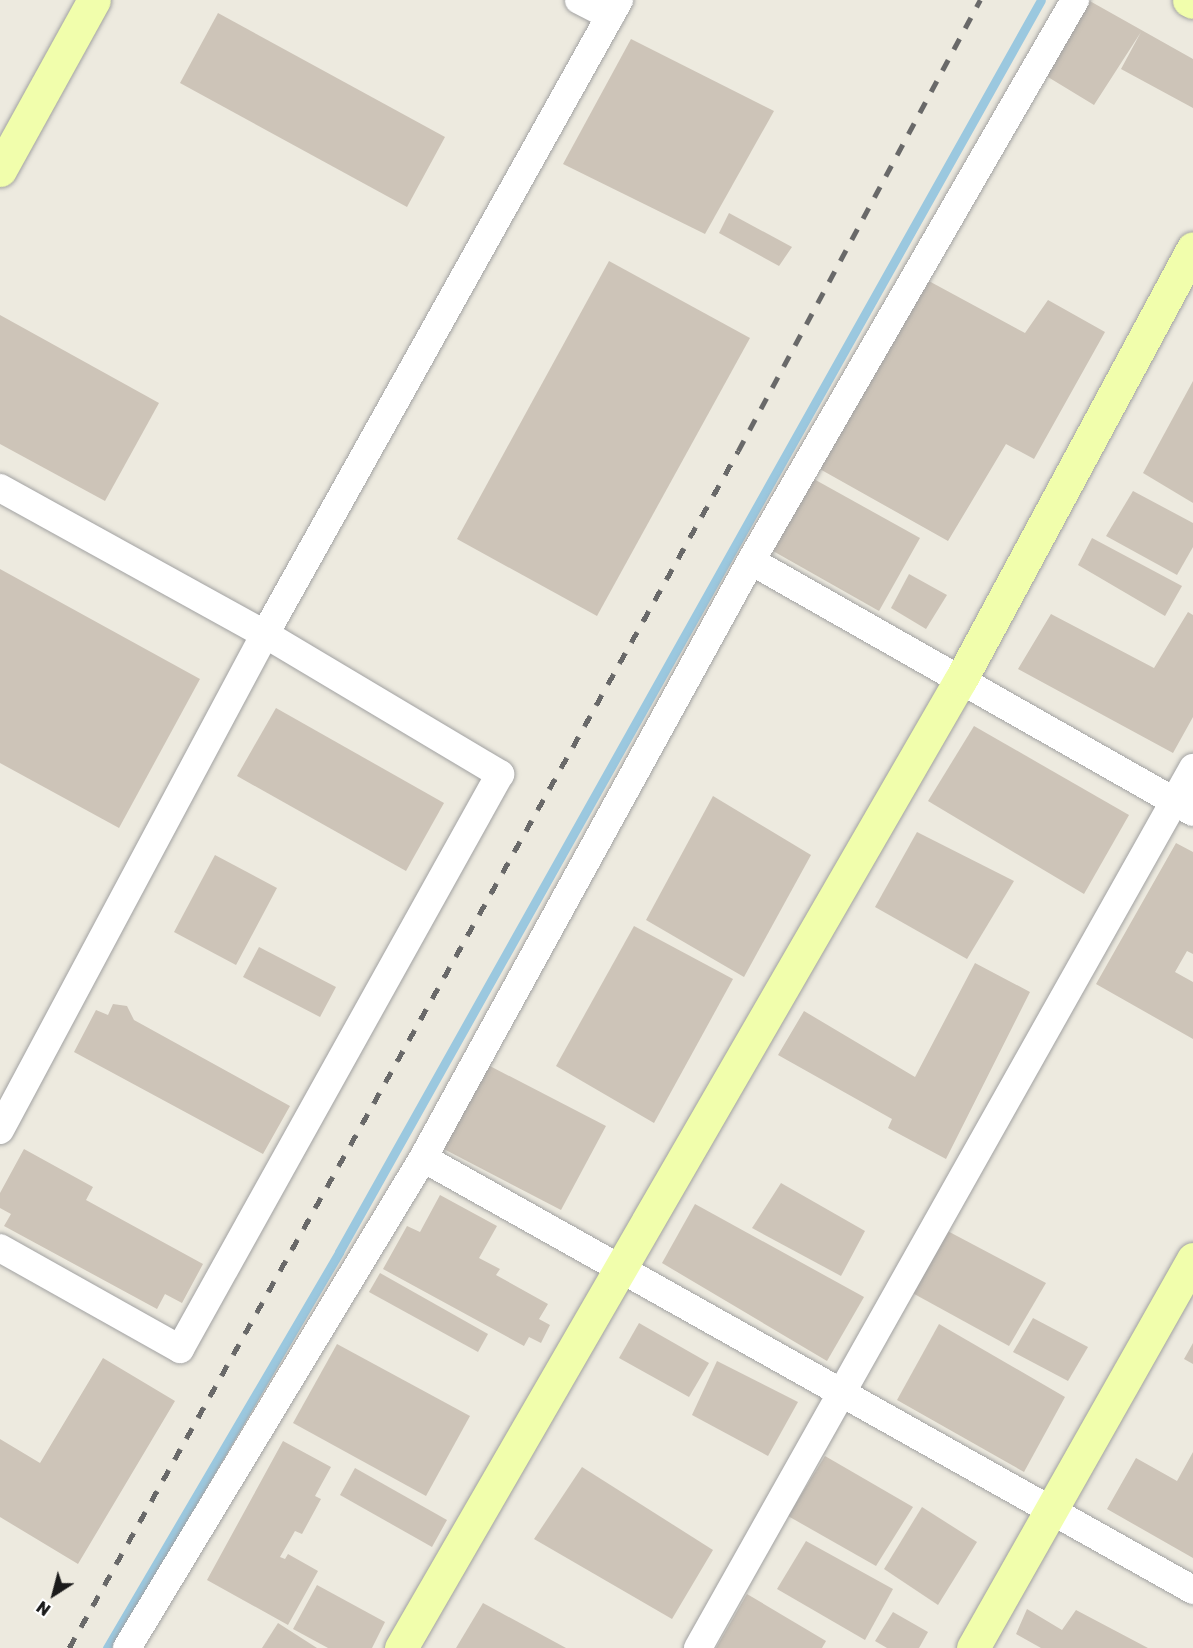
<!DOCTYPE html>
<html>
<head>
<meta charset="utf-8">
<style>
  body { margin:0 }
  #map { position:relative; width:1193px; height:1648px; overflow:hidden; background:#edeadf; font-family:"Golos Text",sans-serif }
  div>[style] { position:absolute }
  .stream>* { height:9px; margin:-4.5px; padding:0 4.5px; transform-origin:4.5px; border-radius:4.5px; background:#9bc8df }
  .building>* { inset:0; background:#cdc4b8 }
  .roads { filter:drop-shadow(0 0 2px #a2a2a2) drop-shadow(0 0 2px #a2a2a2) }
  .street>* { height:28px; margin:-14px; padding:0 14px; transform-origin:14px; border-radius:14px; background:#fff }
  .secondary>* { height:33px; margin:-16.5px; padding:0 16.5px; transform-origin:16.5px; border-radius:16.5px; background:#f1feac }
  .rail>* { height:4.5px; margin-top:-2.25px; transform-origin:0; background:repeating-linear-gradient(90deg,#696969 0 12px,transparent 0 24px) }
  span { translate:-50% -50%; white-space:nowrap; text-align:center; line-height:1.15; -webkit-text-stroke:4.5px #fff; paint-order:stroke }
  .north { position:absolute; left:24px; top:1564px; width:60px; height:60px; -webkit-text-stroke:4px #fff; paint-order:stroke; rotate:216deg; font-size:16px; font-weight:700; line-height:24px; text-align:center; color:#1b1b1b }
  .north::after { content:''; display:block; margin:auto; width:21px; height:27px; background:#1b1b1b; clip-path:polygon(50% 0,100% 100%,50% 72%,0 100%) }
</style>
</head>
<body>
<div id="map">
  <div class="stream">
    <div style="left:107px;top:1648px;width:459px;rotate:-59.6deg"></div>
    <div style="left:339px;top:1252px;width:1435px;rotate:-60.72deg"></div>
  </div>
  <div class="building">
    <div style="clip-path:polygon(1088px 0,1193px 59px,1193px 108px,1121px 69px,1141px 32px,1094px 105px,1043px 74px)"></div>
    <div style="clip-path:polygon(218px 13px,445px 137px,407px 207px,180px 83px)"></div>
    <div style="clip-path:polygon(631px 39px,774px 111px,705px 234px,563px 164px)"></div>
    <div style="clip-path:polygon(729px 213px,792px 247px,779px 266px,719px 233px)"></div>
    <div style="clip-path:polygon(609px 261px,750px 338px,597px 616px,457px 539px)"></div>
    <div style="clip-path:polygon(927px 280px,1025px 333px,1048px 300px,1105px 332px,1034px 459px,1006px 444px,948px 541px,818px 468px)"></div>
    <div style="clip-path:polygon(0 315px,159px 403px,105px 501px,0 444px)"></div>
    <div style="clip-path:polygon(1193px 381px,1193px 503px,1143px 473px)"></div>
    <div style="clip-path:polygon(812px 478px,920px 538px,879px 611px,773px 551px)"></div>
    <div style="clip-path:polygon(1133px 491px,1193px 523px,1193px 547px,1177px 575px,1106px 536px)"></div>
    <div style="clip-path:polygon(1092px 538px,1182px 586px,1165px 616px,1078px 565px)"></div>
    <div style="clip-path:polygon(0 569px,200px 679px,119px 828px,0 763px)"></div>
    <div style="clip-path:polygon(909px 574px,947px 595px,926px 629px,891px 608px)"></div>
    <div style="clip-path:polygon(1188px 612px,1193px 615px,1193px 717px,1173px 753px,1018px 669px,1051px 614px,1154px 668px)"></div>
    <div style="clip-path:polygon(276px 708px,444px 803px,406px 871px,237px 776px)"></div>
    <div style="clip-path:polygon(974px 726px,1129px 815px,1084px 894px,928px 801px)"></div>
    <div style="clip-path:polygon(713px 796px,811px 855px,744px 977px,646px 920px)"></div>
    <div style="clip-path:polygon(917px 832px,1014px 881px,967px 959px,875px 907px)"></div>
    <div style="clip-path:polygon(1176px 843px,1193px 852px,1193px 954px,1187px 951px,1175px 972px,1193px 982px,1193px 1039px,1096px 984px)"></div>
    <div style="clip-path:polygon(215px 855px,277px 888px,236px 965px,174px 932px)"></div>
    <div style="clip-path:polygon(634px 926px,733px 979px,654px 1123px,556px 1066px)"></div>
    <div style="clip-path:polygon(259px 947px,336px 987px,320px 1017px,243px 977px)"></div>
    <div style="clip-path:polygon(975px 963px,1030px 992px,946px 1159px,888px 1128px,892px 1119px,778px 1055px,804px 1011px,915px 1077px)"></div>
    <div style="clip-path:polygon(113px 1004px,127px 1006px,134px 1020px,290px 1106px,263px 1154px,74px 1052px,96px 1010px,108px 1015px)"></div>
    <div style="clip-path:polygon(486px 1064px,606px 1126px,561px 1210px,440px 1147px)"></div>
    <div style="clip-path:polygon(24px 1149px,93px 1187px,86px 1200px,203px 1264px,182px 1303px,165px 1294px,157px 1309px,4px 1226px,11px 1214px,0 1208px,0 1193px)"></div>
    <div style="clip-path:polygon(781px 1183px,865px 1231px,841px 1276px,752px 1228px)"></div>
    <div style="clip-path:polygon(440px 1195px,497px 1226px,479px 1258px,500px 1269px,496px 1275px,548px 1304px,539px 1319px,550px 1325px,541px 1343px,529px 1337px,524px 1346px,383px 1269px,407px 1226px,420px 1232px)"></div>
    <div style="clip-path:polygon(695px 1204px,864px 1297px,827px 1361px,662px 1263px)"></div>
    <div style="clip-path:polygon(940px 1227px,1046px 1283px,1009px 1346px,907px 1290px)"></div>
    <div style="clip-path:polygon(380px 1273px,488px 1334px,478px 1352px,369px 1292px)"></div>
    <div style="clip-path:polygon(1033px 1318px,1088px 1347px,1068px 1381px,1013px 1352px)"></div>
    <div style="clip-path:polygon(639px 1323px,709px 1363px,689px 1397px,619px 1358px)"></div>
    <div style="clip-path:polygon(939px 1324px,1065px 1397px,1024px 1472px,897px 1400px)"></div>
    <div style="clip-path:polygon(1193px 1343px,1193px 1364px,1184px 1359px)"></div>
    <div style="clip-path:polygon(337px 1344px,470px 1416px,426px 1496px,293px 1423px)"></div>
    <div style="clip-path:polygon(103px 1358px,175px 1401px,78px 1564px,0 1517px,0 1439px,40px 1463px)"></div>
    <div style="clip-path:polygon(717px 1361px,798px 1402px,768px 1456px,692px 1415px)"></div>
    <div style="clip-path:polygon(283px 1441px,331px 1467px,315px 1496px,321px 1499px,302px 1534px,295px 1531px,280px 1557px,285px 1559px,288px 1554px,318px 1571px,288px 1625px,207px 1580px)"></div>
    <div style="clip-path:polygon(1193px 1452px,1193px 1558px,1107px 1509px,1136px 1458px,1177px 1481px)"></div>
    <div style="clip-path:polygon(825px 1456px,913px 1507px,876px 1566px,788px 1516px)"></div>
    <div style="clip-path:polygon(582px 1467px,713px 1550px,672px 1619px,534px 1539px)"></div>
    <div style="clip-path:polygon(355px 1468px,447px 1520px,432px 1547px,340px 1495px)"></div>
    <div style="clip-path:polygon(922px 1507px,977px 1542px,938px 1605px,884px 1569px)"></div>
    <div style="clip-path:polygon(806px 1541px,893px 1589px,865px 1640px,777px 1589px)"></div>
    <div style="clip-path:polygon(317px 1585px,385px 1622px,372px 1648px,328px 1648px,293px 1629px)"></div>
    <div style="clip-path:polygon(747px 1594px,826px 1641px,822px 1648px,716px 1648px)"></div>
    <div style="clip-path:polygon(483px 1603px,566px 1648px,456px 1648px)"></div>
    <div style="clip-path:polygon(1027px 1609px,1062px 1630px,1076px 1610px,1148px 1648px,1041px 1648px,1016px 1634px)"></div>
    <div style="clip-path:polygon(893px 1612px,928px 1632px,919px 1648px,887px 1648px,875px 1641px)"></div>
    <div style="clip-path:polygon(278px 1623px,317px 1648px,262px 1648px)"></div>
  </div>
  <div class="roads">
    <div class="street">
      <div style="left:579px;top:0;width:35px;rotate:27deg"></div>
      <div style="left:0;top:488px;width:303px;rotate:28.9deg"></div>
      <div style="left:265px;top:634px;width:274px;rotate:30.8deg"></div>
      <div style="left:500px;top:774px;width:658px;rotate:119.1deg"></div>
      <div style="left:180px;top:1349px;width:206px;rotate:-150.7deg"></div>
      <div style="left:751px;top:561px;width:508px;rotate:29.59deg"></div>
      <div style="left:0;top:1130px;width:562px;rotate:-61.89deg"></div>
      <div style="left:265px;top:634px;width:726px;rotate:-60.82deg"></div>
      <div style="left:423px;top:1158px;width:883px;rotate:29.29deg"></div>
      <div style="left:127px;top:1648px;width:572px;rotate:-58.86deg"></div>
      <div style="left:423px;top:1158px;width:681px;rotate:-61.22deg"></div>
      <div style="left:751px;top:561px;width:648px;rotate:-59.99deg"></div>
      <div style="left:698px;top:1648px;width:1010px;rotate:-60.64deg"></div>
    </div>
    <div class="secondary">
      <div style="left:1189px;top:0;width:4px;rotate:27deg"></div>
      <div style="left:0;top:170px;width:194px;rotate:-61.1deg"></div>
      <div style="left:401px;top:1648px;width:1119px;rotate:-59.98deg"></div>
      <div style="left:961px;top:679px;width:489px;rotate:-61.7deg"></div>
      <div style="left:973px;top:1648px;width:447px;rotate:-60.5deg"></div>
    </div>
  </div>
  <div class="rail">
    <div style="left:69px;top:1648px;width:1371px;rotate:-60.8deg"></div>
    <div style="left:738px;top:451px;width:512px;rotate:-61.78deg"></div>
  </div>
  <div class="north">N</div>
</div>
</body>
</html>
